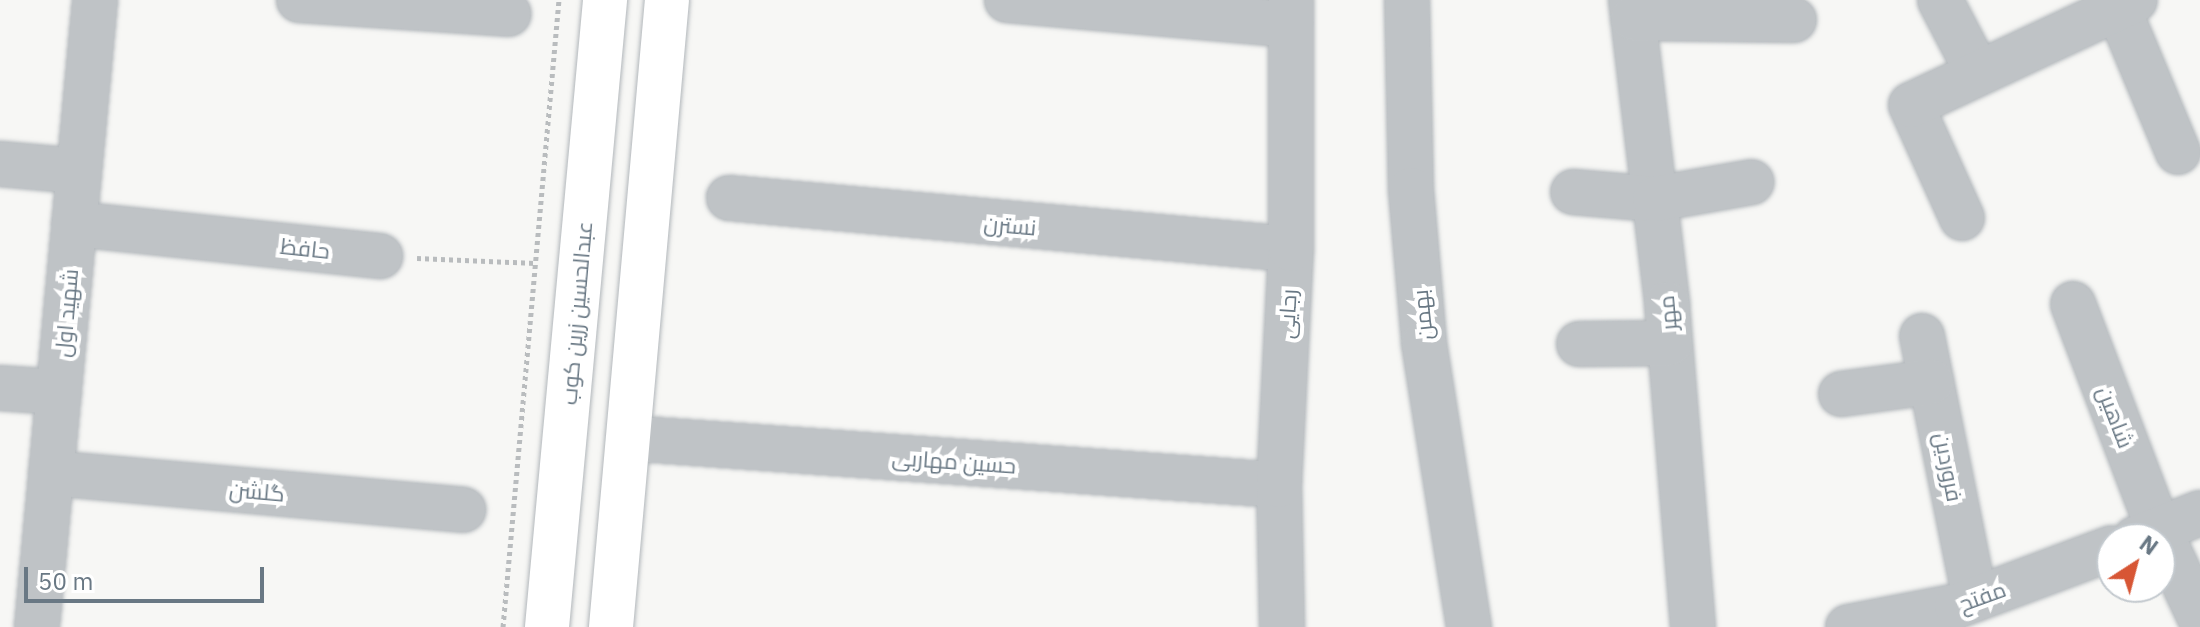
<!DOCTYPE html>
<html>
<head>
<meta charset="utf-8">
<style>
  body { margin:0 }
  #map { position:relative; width:2200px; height:627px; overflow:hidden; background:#f7f7f5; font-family:"IBM Plex Sans",Cairo,sans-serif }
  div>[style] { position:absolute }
  .path>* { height:5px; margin-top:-2.5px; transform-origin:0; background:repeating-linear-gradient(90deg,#b9bcbe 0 4px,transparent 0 8px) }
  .roads { filter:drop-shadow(0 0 2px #b2b7bb) drop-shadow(0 0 2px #b2b7bb) }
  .minor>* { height:44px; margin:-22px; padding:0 22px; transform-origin:22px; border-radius:22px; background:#bfc3c6 }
  .major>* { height:44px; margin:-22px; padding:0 22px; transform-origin:22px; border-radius:22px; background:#fff }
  span { translate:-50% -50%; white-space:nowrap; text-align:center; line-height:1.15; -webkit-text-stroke:8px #fff; paint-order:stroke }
  .street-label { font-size:22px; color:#697884 }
  .north { position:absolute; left:2096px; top:523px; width:80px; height:80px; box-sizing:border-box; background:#fff; border:2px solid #c3c9ce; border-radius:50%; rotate:36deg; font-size:22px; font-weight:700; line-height:32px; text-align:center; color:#697884 }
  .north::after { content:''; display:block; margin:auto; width:28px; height:36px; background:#d75635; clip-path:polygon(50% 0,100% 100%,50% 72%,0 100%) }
  .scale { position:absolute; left:24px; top:567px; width:240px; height:36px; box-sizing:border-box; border:4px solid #697884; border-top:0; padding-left:10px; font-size:24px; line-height:28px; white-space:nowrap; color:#697884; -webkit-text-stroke:6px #fff; paint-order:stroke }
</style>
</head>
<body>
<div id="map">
  <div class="path">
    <div style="left:417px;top:258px;width:118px;rotate:2.4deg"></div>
    <div style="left:503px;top:627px;width:629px;rotate:-84.9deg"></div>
  </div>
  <div class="roads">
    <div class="minor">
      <div style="left:299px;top:0;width:210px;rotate:3.8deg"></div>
      <div style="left:1007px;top:0;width:285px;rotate:5deg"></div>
      <div style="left:1407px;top:0;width:190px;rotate:88.8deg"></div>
      <div style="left:1411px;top:190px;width:154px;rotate:85.1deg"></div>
      <div style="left:1424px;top:343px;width:288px;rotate:81deg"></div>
      <div style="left:1631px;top:0;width:306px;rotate:83.2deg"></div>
      <div style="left:1667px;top:304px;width:324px;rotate:85.4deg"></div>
      <div style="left:1940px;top:0;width:82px;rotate:62.5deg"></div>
      <div style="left:2118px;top:8px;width:156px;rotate:67.4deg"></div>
      <div style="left:1633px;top:18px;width:161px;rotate:0.7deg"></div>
      <div style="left:0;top:164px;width:79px;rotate:5.1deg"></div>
      <div style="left:1573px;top:192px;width:82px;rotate:4.9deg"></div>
      <div style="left:1655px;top:199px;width:98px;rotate:-9.9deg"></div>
      <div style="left:729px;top:198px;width:564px;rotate:5.19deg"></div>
      <div style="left:1962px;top:218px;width:124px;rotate:-114.3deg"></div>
      <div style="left:1911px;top:105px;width:247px;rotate:-25.1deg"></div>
      <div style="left:74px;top:224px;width:308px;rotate:6deg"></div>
      <div style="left:2073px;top:304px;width:242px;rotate:69.2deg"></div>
      <div style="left:2159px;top:530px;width:97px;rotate:65deg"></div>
      <div style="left:1922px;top:336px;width:268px;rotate:78.6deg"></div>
      <div style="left:1579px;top:344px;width:91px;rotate:-0.6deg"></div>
      <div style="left:0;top:388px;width:59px;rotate:3.9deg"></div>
      <div style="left:1841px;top:394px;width:91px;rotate:-7.6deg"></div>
      <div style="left:628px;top:438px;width:653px;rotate:4.13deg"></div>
      <div style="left:51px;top:473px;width:414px;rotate:5.1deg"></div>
      <div style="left:2135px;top:539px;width:70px;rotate:-21.8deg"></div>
      <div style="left:37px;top:627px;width:630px;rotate:-84.71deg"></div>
      <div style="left:1282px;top:627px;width:142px;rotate:-91.2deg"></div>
      <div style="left:1279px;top:485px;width:236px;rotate:-87.1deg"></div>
      <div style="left:1291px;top:249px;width:249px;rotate:-90deg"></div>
      <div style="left:1848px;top:627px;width:111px;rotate:-10.9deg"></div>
      <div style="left:1957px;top:606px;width:165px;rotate:-20.5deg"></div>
    </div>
    <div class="major">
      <div style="left:547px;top:627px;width:630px;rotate:-84.71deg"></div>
      <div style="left:611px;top:627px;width:629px;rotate:-84.9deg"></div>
    </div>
  </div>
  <div class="street-label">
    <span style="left:1010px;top:225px;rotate:5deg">نسترن</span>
    <span style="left:305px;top:248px;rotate:6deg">حافظ</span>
    <span style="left:66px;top:313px;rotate:-85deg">شهید اول</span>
    <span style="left:576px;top:313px;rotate:-85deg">عبدالحسین زرین کوب</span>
    <span style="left:1667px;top:313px;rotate:-95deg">مهر</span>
    <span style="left:1287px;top:314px;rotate:-87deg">رجایی</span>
    <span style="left:1422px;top:315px;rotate:-96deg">بهمن</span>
    <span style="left:2116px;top:417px;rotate:69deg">شاهین</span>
    <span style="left:954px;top:461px;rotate:4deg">حسین مهاربی</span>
    <span style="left:1949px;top:467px;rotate:79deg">فروردین</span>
    <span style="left:257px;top:491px;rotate:5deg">گلشن</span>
    <span style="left:1982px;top:596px;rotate:-20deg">مفتح</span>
  </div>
  <div class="north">N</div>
  <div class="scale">50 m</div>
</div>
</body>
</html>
